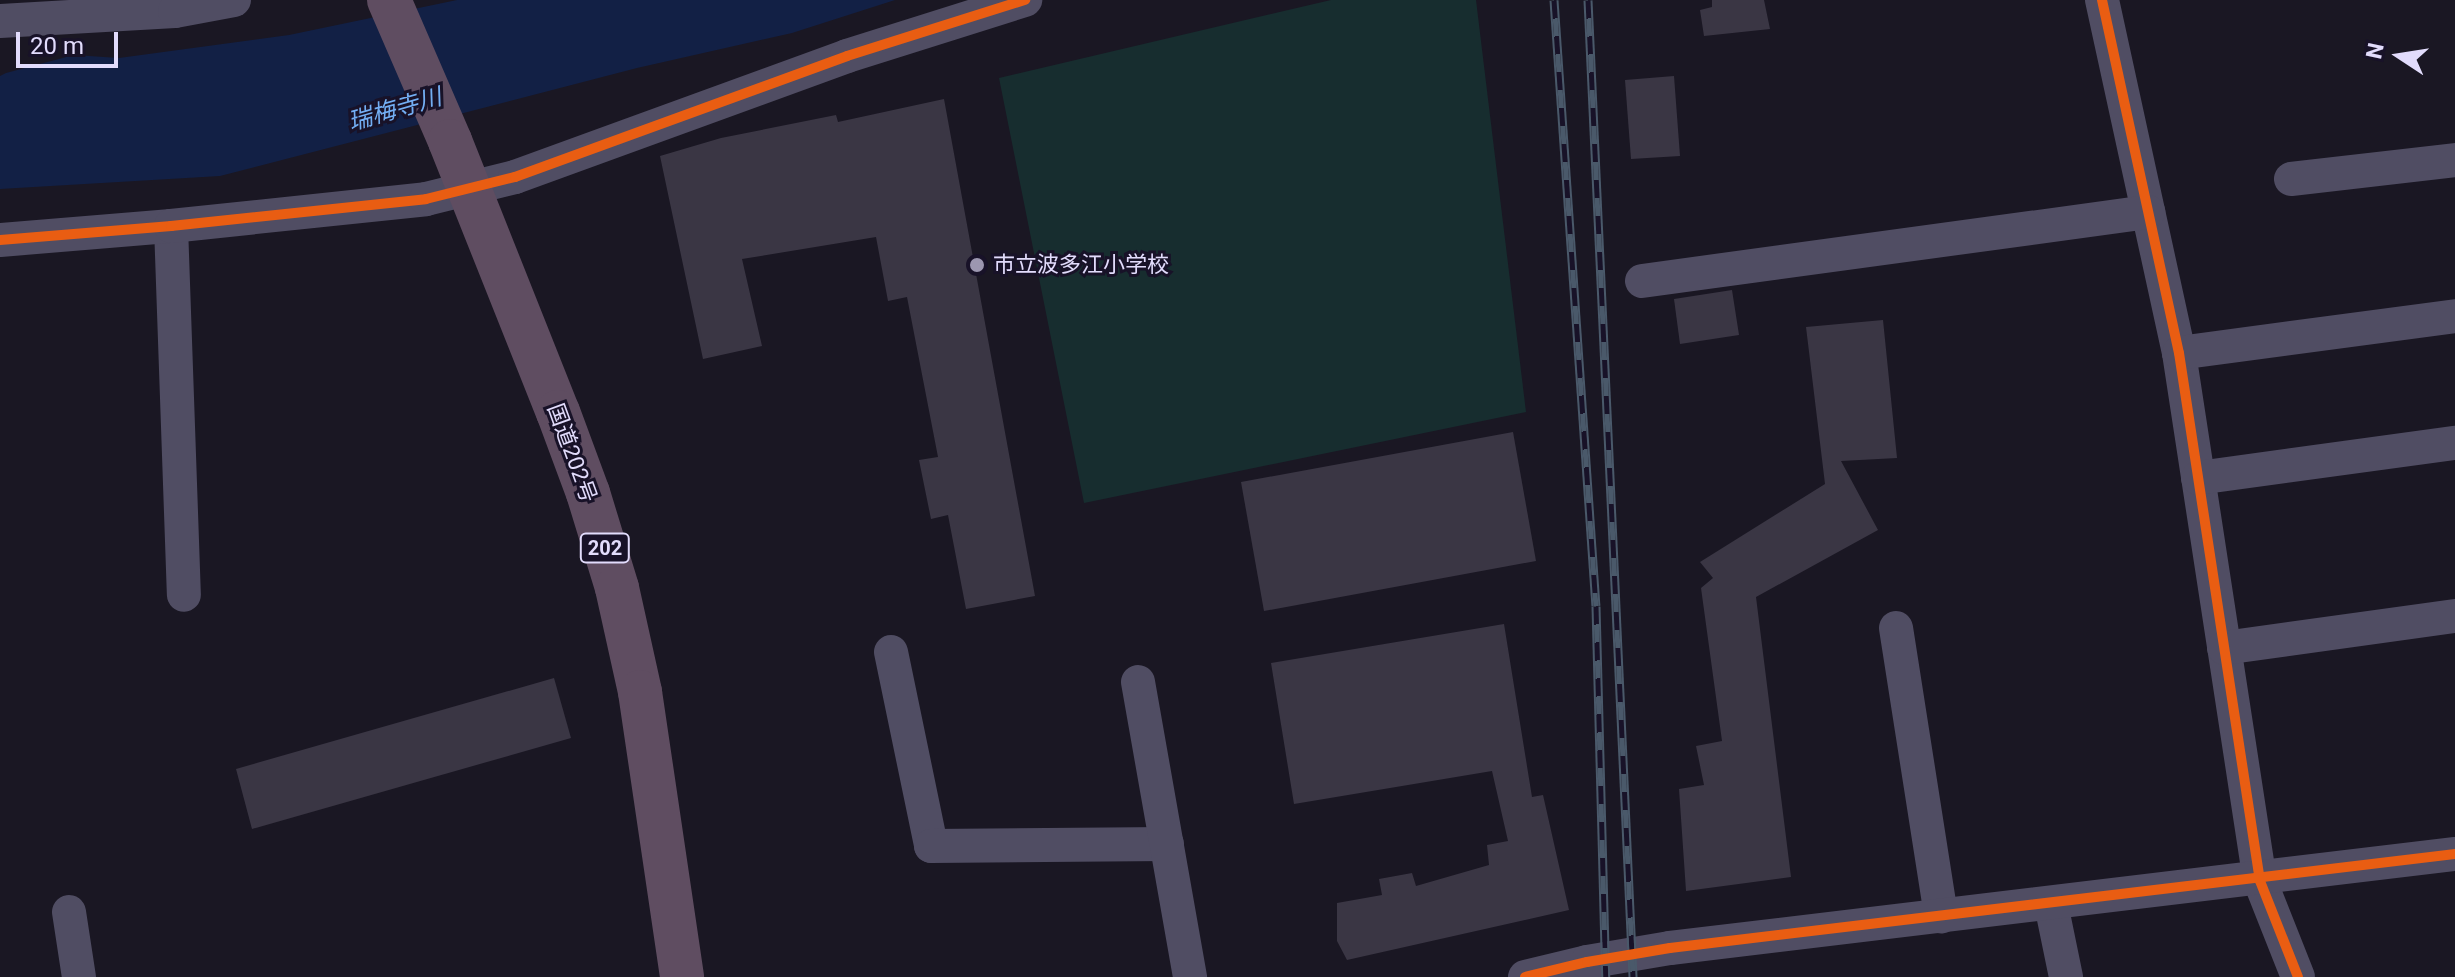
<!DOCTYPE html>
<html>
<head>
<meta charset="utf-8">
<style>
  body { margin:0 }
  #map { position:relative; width:2455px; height:977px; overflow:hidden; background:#1a1723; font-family:Roboto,"Noto Sans JP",sans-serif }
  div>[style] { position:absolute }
  .green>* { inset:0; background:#172d2f }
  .water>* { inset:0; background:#122045 }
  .building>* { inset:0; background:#3a3644 }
  .street>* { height:34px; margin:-17px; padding:0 17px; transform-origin:17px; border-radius:17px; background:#504d63 }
  .highway>* { height:44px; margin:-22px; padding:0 22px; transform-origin:22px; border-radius:22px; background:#5f4d61 }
  .rail>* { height:9px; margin-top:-4.5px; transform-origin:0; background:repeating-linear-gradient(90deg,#181228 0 18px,#4a596a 0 36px); box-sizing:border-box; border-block:2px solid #4a596a }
  .cycleway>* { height:10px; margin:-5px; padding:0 5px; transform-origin:5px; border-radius:5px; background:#e95d12 }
  .dots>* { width:22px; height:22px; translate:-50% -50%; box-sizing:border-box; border:4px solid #181228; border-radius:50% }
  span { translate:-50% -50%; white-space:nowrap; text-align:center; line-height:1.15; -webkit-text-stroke:6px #181228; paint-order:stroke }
  .shield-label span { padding:2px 6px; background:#181228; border:2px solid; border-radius:6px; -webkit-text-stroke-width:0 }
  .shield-label { font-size:20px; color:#e2dcfc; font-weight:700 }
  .poi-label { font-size:22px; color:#e2dcfc }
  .left { translate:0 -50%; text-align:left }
  .street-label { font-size:22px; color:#e2dcfc }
  .water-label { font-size:24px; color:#73aef3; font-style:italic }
  .north { position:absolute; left:2359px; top:16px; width:80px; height:80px; -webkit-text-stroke:6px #181228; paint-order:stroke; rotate:282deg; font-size:22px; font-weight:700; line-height:32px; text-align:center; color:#e2dcfc }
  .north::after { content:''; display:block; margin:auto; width:28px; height:36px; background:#e2dcfc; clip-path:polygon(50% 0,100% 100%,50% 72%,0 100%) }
  .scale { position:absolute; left:16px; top:32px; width:102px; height:36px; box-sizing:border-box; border:4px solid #e2dcfc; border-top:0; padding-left:10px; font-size:24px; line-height:28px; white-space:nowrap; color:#e2dcfc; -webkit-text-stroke:6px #181228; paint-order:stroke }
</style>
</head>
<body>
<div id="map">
  <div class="green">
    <div style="clip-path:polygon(1331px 0,1476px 0,1526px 412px,1084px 503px,999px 78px)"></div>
  </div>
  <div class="water">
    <div style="clip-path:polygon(457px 0,895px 0,792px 33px,637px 68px,220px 176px,0 189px,0 76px,6px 73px,74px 55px,119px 58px,289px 35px)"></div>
  </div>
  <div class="building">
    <div style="clip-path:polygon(1712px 0,1764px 0,1770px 29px,1704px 36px,1700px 10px,1712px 7px)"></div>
    <div style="clip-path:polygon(1674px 76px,1680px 156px,1631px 159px,1625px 80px)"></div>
    <div style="clip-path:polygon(944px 99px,1035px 596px,966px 609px,948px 515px,931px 519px,919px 460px,938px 457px,907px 297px,888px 301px,876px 237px,742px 259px,762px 346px,703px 359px,660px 156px,721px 138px,836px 115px,838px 122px)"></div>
    <div style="clip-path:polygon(1732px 290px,1739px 335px,1680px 344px,1674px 299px)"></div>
    <div style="clip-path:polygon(1883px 320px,1897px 458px,1841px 461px,1878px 530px,1756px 597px,1791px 877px,1686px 891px,1679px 789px,1704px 785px,1696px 746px,1722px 741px,1701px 588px,1713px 578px,1700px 562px,1825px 484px,1806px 327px)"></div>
    <div style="clip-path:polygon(1513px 432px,1536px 561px,1264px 611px,1241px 482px)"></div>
    <div style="clip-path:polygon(1504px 624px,1532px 797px,1543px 795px,1569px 910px,1347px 960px,1337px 941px,1337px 903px,1382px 895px,1379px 879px,1412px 873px,1416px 886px,1489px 865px,1487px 845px,1508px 841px,1492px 771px,1294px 804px,1271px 663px)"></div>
    <div style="clip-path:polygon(554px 678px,571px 738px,252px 829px,236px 769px)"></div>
  </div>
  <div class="street">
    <div style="left:2102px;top:0;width:361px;rotate:77.7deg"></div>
    <div style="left:2179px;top:353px;width:534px;rotate:81.28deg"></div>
    <div style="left:2260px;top:881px;width:103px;rotate:68.4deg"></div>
    <div style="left:0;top:21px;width:175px;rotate:-3.3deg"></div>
    <div style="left:175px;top:11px;width:60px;rotate:-10.6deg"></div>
    <div style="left:2291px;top:179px;width:165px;rotate:-6.6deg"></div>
    <div style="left:171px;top:226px;width:369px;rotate:88deg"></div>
    <div style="left:0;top:240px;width:172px;rotate:-4.7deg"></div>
    <div style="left:171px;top:226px;width:256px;rotate:-6deg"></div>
    <div style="left:426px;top:199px;width:92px;rotate:-13.9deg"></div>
    <div style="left:515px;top:177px;width:353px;rotate:-20deg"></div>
    <div style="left:847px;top:56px;width:187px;rotate:-17.5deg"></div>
    <div style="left:1642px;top:281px;width:511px;rotate:-7.77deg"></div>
    <div style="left:2179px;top:353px;width:278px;rotate:-7.6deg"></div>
    <div style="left:2198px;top:478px;width:259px;rotate:-7.8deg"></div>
    <div style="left:1896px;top:628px;width:292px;rotate:81.1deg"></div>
    <div style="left:2224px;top:648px;width:233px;rotate:-7.9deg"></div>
    <div style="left:891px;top:652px;width:198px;rotate:78.3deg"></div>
    <div style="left:931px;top:846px;width:236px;rotate:-0.5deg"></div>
    <div style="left:1138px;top:682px;width:300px;rotate:80deg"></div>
    <div style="left:2051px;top:904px;width:75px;rotate:78.4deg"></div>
    <div style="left:69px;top:912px;width:66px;rotate:81.3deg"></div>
    <div style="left:1525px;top:977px;width:64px;rotate:-13.6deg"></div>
    <div style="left:1587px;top:962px;width:84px;rotate:-9.6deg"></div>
    <div style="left:1670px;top:948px;width:791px;rotate:-6.83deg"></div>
  </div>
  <div class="highway">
    <div style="left:389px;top:0;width:154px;rotate:66.6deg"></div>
    <div style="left:450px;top:141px;width:292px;rotate:68.3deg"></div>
    <div style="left:558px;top:412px;width:86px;rotate:69.7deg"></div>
    <div style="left:588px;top:493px;width:99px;rotate:73deg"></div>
    <div style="left:617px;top:588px;width:107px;rotate:77.5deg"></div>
    <div style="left:640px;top:692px;width:288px;rotate:81.6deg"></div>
  </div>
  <div class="rail">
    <div style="left:1554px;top:0;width:607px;rotate:86.04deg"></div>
    <div style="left:1596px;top:606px;width:371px;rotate:88.5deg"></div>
    <div style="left:1588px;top:0;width:978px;rotate:87.36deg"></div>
  </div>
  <div class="cycleway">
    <div style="left:2102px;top:0;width:361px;rotate:77.7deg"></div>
    <div style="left:2179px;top:353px;width:534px;rotate:81.28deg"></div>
    <div style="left:2260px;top:881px;width:103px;rotate:68.4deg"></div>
    <div style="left:0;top:240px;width:172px;rotate:-4.7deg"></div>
    <div style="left:171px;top:226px;width:256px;rotate:-6deg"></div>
    <div style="left:426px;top:199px;width:92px;rotate:-13.9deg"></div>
    <div style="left:515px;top:177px;width:353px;rotate:-20deg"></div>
    <div style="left:847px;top:56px;width:187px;rotate:-17.5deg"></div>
    <div style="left:1525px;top:977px;width:64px;rotate:-13.6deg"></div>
    <div style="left:1587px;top:962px;width:84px;rotate:-9.6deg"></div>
    <div style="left:1670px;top:948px;width:791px;rotate:-6.83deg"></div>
  </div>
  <div class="dots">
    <div style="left:977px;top:265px;background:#9c97b0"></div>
  </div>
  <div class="shield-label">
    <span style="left:605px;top:548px">202</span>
  </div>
  <div class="poi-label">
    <span class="left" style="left:993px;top:265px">市立波多江小学校</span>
  </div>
  <div class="street-label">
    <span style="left:572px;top:453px;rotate:70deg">国道202号</span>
  </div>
  <div class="water-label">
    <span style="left:395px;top:110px;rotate:-16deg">瑞梅寺川</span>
  </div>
  <div class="north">N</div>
  <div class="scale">20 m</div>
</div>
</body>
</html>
